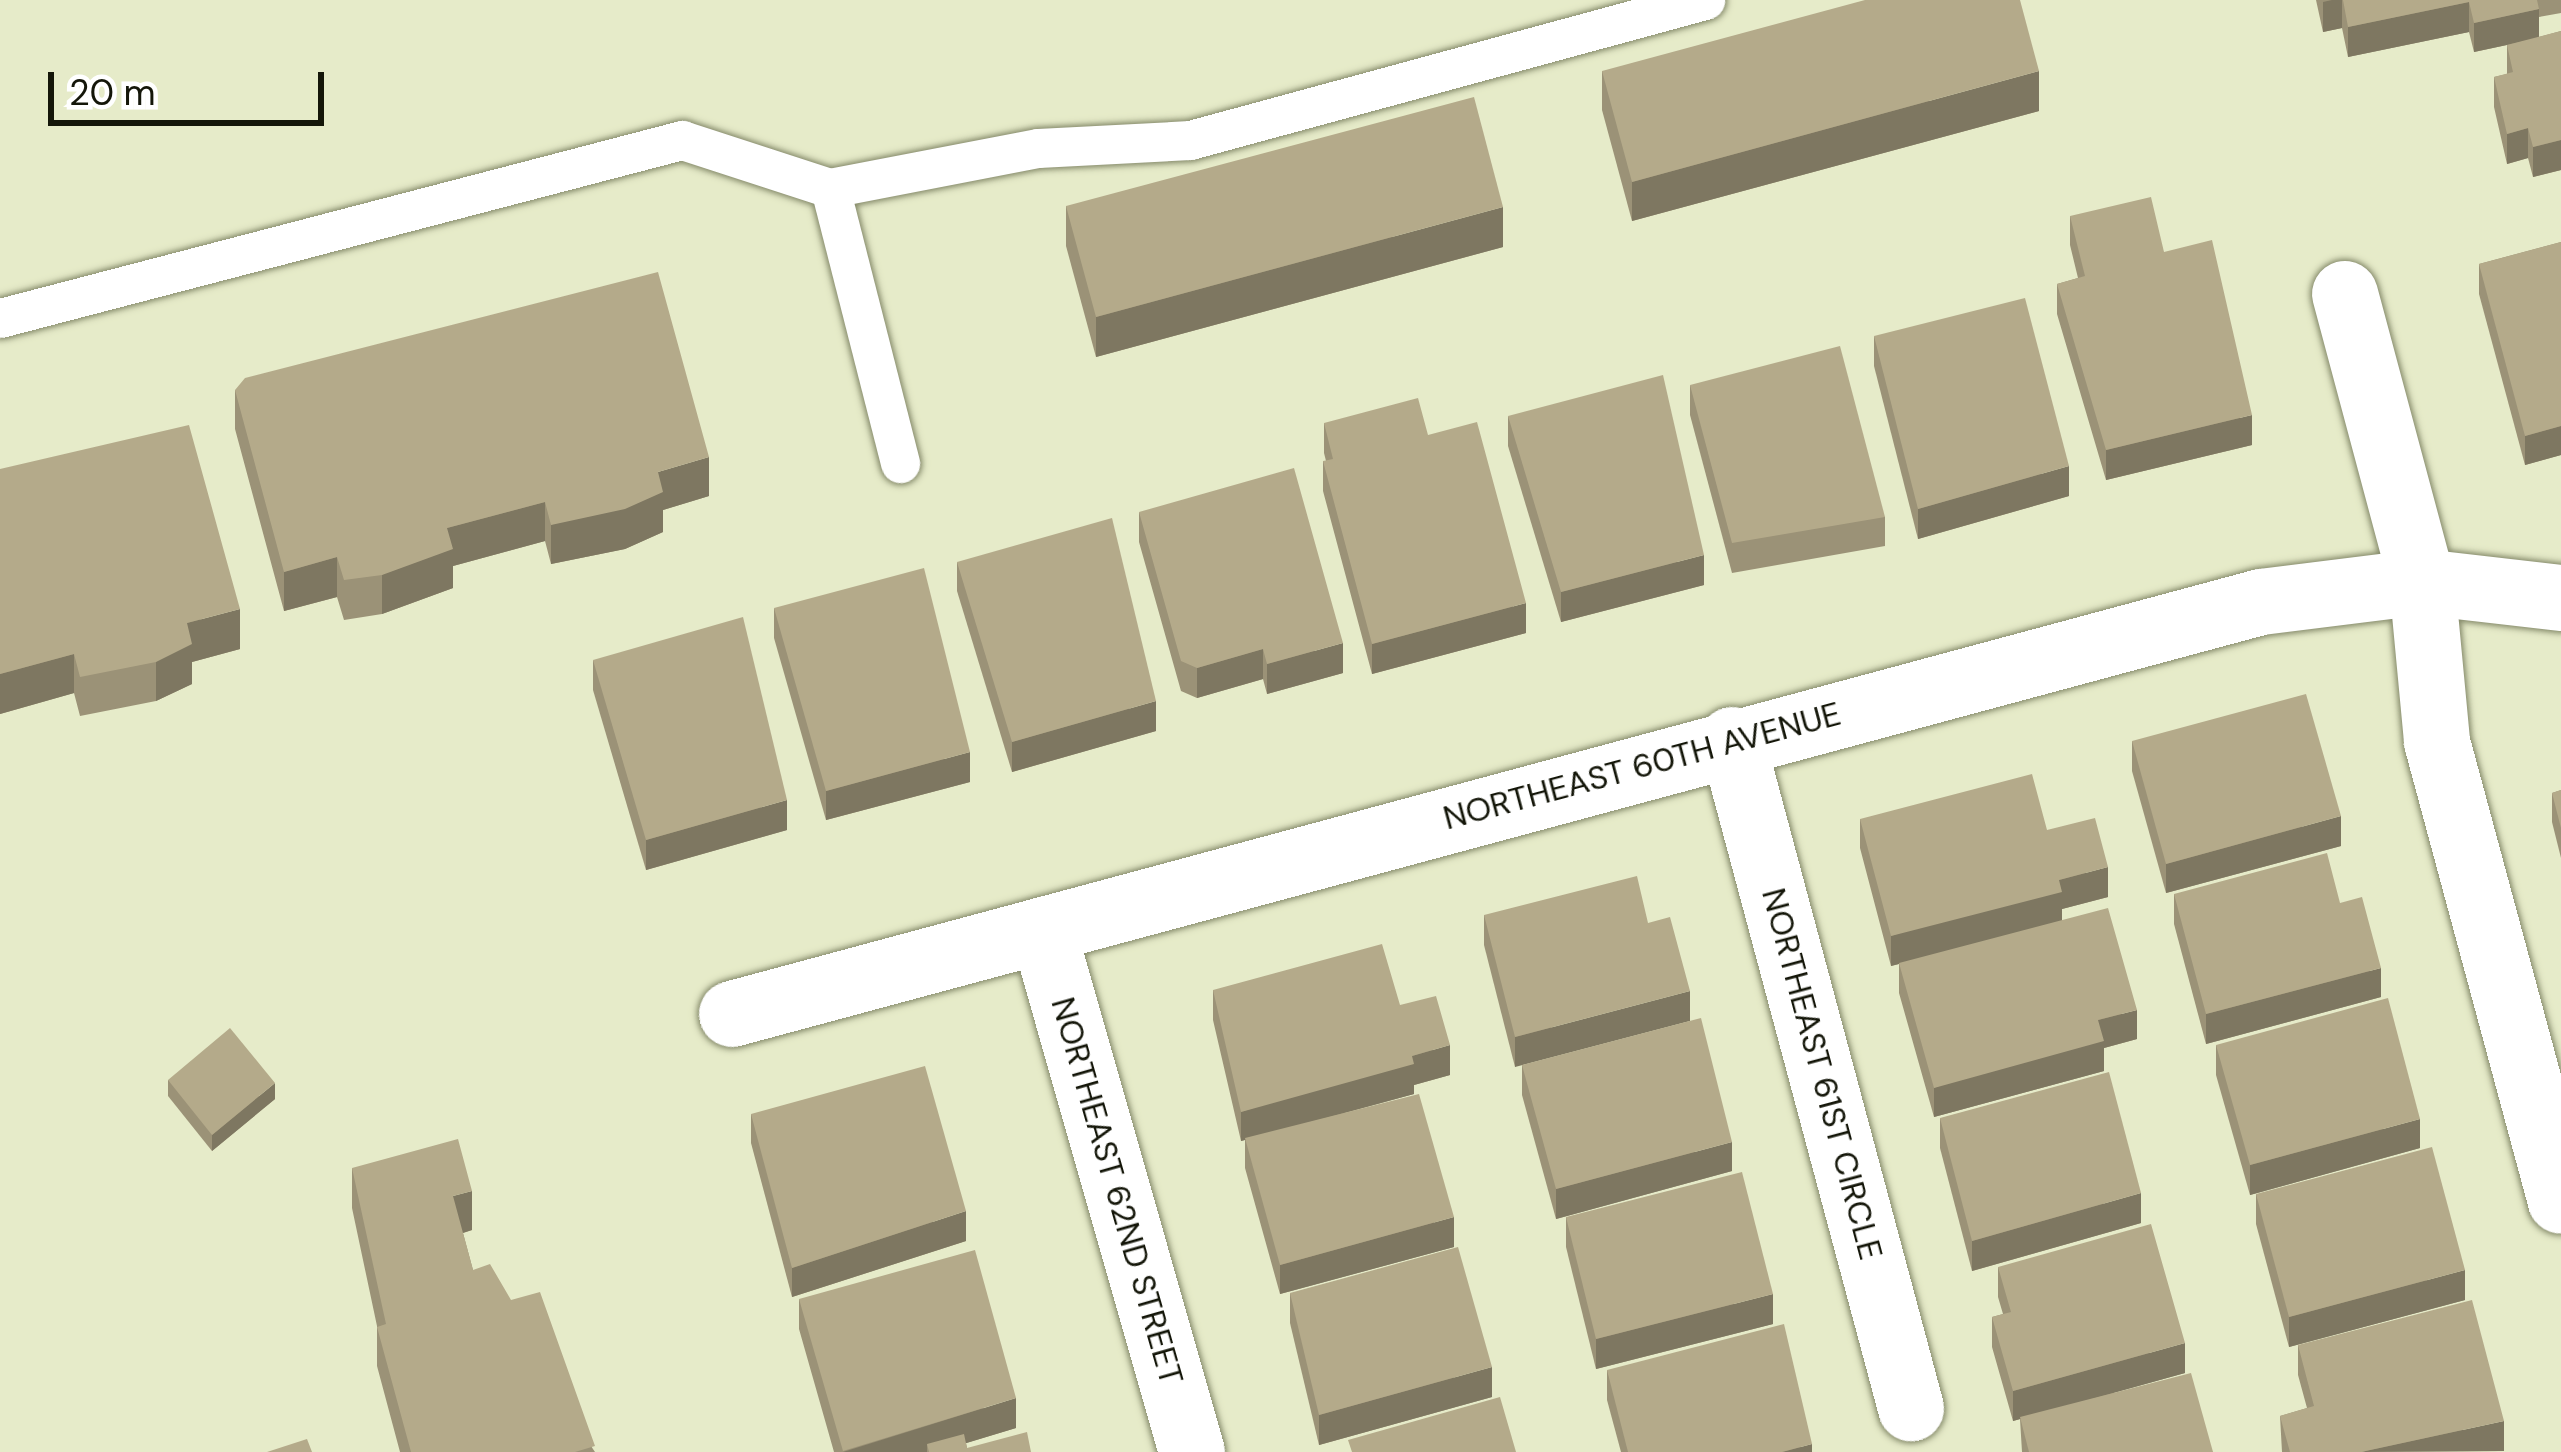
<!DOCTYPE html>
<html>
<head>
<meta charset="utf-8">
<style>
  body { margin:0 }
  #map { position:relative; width:2561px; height:1452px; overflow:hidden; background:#e6ebc9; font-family:"DM Sans",sans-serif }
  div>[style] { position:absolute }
  .roads { filter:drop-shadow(0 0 3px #858a6a) drop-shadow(0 0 3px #858a6a) }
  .service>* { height:39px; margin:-19.5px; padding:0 19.5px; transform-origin:19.5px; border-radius:19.5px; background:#fff }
  .minor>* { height:66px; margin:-33px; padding:0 33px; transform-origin:33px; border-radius:33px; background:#fff }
  .wall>* { inset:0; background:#9b9277 }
  .shaded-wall>* { inset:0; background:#7e7761 }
  .building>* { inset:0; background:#b4aa8a }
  span { translate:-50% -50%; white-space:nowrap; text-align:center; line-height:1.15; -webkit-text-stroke:10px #fff; paint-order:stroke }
  .street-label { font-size:33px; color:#141609 }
  .scale { position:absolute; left:48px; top:72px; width:276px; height:54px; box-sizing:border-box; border:6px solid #141609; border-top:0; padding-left:15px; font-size:36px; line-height:42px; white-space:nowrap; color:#141609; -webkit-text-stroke:9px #fff; paint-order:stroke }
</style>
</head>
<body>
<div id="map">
  <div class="roads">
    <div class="service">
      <div style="left:830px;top:188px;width:284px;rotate:75.7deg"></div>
      <div style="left:0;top:318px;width:705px;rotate:-14.63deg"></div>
      <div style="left:682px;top:140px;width:156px;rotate:18deg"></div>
      <div style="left:830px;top:188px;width:212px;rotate:-10.9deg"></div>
      <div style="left:1038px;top:148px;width:152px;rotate:-3deg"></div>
      <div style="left:1190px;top:140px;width:534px;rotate:-15.21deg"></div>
    </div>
    <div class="minor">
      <div style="left:2345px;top:294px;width:298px;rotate:75deg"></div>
      <div style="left:2422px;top:582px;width:161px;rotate:84.6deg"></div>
      <div style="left:2437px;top:742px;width:475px;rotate:74.9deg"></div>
      <div style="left:1732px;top:740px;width:692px;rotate:75deg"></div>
      <div style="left:1043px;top:930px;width:543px;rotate:74.07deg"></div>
      <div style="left:732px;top:1014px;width:1584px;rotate:-15.08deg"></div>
      <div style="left:2261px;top:602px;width:162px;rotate:-7.1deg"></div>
      <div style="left:2422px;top:582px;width:140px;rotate:6.6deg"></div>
    </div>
  </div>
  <div class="wall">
    <div style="clip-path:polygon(2316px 0,2561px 0,2561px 13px,2539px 17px,2539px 37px,2561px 31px,2561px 170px,2533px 177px,2528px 158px,2507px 164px,2494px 107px,2494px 77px,2507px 74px,2507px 45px,2474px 52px,2469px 32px,2348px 57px,2342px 28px,2323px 32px)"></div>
    <div style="clip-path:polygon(1602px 71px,2039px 111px,1632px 221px,1602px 110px)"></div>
    <div style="clip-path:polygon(1066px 206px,1503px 247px,1096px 357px,1066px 246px)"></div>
    <div style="clip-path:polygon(2070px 216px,2164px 252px,2252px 445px,2106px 480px,2057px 314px,2057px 284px,2078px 278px,2070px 245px)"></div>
    <div style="clip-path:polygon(2561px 242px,2561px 455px,2525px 465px,2479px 294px,2479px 264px)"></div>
    <div style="clip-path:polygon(1874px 336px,2069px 496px,1918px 539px,1874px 366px)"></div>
    <div style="clip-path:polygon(1690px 385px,1885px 517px,1885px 546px,1732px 573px,1690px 415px)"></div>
    <div style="clip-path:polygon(235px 390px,709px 496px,663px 510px,663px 532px,625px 549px,551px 564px,545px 541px,453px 566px,453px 588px,382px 614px,344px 620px,337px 597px,284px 611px,235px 429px)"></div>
    <div style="clip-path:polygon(1508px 416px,1704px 585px,1561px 622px,1508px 446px)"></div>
    <div style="clip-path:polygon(1324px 423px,1428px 435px,1526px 633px,1372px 674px,1323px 491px,1323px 461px,1326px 461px,1324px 453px)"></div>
    <div style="clip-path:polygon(0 469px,240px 649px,192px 662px,192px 684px,156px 701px,80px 716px,74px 693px,0 714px)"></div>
    <div style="clip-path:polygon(1139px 512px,1343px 673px,1267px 694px,1263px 679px,1197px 698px,1181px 691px,1139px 542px)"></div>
    <div style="clip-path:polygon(957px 562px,1156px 731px,1012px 772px,957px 591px)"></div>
    <div style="clip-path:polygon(774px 608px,970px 782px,826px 820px,774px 638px)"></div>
    <div style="clip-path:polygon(593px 660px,787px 830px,646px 870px,593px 690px)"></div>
    <div style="clip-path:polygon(2132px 741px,2341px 846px,2166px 893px,2132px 771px)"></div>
    <div style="clip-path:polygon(2561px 790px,2561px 858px,2552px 822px,2552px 793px)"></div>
    <div style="clip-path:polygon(1860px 819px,2047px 830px,2108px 897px,2062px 909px,2062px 920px,2137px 1039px,2104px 1048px,2104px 1071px,1934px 1117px,1899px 993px,1899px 964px,1891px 966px,1860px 848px)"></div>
    <div style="clip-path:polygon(2174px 894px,2340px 903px,2381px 997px,2206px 1044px,2174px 924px)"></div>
    <div style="clip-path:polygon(1484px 915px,1648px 923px,1515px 1067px,1484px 945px)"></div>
    <div style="clip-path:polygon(1213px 990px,1400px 1005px,1450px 1075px,1414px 1085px,1414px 1094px,1345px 1113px,1454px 1247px,1280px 1294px,1245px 1168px,1245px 1140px,1241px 1141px,1213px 1020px)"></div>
    <div style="clip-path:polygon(2216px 1045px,2420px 1148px,2250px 1195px,2216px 1075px)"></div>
    <div style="clip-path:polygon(1522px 1065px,1732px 1171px,1556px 1219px,1522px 1095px)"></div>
    <div style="clip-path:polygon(168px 1080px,275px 1099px,212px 1151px,168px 1096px)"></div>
    <div style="clip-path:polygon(751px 1114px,966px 1241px,792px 1297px,751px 1143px)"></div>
    <div style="clip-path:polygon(1940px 1118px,2141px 1223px,1972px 1271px,1940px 1148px)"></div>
    <div style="clip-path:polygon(352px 1168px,472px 1230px,463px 1233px,473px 1270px,595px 1452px,400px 1452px,377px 1366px,377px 1326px,352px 1208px)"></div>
    <div style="clip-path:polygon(2256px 1194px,2465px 1300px,2289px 1347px,2256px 1224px)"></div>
    <div style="clip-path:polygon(1566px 1217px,1773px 1324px,1596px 1369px,1566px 1247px)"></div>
    <div style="clip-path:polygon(1998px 1267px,2185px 1373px,2113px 1393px,2213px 1452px,2022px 1452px,2020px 1419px,2013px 1421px,1992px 1347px,1992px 1317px,2003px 1314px,1998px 1297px)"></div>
    <div style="clip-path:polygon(1290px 1293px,1492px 1397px,1319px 1445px,1290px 1323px)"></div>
    <div style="clip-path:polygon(799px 1299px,1016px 1428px,966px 1443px,967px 1448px,1031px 1452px,834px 1452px,799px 1329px)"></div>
    <div style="clip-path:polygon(2298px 1345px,2504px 1451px,2282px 1452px,2280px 1416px,2307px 1408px,2298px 1375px)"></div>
    <div style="clip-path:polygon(1607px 1370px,1812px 1452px,1621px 1452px,1607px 1400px)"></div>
  </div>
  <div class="shaded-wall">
    <div style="clip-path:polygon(2332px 0,2342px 0,2342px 28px,2323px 32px,2323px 2px)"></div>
    <div style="clip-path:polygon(2469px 2px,2469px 32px,2348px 57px,2348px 27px)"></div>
    <div style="clip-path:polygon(2539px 9px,2539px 38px,2474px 52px,2474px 23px)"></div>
    <div style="clip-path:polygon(2039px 71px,2039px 111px,1632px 221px,1632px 182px)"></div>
    <div style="clip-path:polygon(2528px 128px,2528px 158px,2507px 164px,2507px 134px)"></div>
    <div style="clip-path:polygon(2561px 140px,2561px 170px,2533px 177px,2533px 147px)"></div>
    <div style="clip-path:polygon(1503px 207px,1503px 247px,1096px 357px,1096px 317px)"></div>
    <div style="clip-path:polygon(2252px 415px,2252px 445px,2106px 480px,2106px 450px)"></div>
    <div style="clip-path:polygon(2561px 426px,2561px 455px,2525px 465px,2525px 436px)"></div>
    <div style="clip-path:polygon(709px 457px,709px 496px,663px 510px,663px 532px,625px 549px,551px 564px,551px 525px,658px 472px)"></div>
    <div style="clip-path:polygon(2069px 466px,2069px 496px,1918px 539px,1918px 509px)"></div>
    <div style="clip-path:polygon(545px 502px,545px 541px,453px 566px,453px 588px,382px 614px,382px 575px,447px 528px)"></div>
    <div style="clip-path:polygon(1704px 555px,1704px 585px,1561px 622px,1561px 592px)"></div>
    <div style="clip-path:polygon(337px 557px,337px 597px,284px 611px,284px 572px)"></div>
    <div style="clip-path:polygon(1526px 603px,1526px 633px,1372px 674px,1372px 644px)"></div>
    <div style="clip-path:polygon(240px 609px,240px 649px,192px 662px,192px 684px,156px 701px,156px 662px,187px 623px)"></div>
    <div style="clip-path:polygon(1343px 643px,1343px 673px,1267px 694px,1267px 664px)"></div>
    <div style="clip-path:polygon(1263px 649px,1263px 679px,1197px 698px,1197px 668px)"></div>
    <div style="clip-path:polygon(74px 654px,74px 693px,0 714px,0 674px)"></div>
    <div style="clip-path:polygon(1156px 701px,1156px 731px,1012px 772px,1012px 742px)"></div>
    <div style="clip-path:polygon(970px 752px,970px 782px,826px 820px,826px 791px)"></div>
    <div style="clip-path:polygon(787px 800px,787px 830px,646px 870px,646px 840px)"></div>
    <div style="clip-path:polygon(2341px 816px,2341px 846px,2166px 893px,2166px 864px)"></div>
    <div style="clip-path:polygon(2108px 867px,2108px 897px,2062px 909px,2062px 921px,1891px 966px,1891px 936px,2059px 880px)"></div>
    <div style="clip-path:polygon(2381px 968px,2381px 997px,2206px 1044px,2206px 1014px)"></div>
    <div style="clip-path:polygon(1690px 991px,1690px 1021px,1515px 1067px,1515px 1037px)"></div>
    <div style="clip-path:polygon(2137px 1010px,2137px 1039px,2104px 1048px,2104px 1071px,1934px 1117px,1934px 1088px,2098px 1020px)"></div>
    <div style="clip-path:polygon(1450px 1045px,1450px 1075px,1414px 1085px,1414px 1094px,1241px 1141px,1241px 1112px,1412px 1056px)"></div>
    <div style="clip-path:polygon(275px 1083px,275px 1099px,212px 1151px,212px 1135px)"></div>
    <div style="clip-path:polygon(2420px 1119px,2420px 1148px,2250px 1195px,2250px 1165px)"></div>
    <div style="clip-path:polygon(1732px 1142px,1732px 1171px,1556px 1219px,1556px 1189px)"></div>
    <div style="clip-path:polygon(472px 1191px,472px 1230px,453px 1236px,453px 1196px)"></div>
    <div style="clip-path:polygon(2141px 1193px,2141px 1223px,1972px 1271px,1972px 1241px)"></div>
    <div style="clip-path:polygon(966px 1211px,966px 1241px,792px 1297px,792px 1268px)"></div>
    <div style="clip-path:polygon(1454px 1217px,1454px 1247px,1280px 1294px,1280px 1265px)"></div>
    <div style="clip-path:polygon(2465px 1270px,2465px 1300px,2289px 1347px,2289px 1317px)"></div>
    <div style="clip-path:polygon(1773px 1294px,1773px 1324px,1596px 1369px,1596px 1339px)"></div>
    <div style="clip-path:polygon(2185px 1343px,2185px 1373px,2013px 1421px,2013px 1391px)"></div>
    <div style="clip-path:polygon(1492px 1367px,1492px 1397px,1319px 1445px,1319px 1415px)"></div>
    <div style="clip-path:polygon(1016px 1398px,1016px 1428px,937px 1452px,927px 1444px,927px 1452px,843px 1452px)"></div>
    <div style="clip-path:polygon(2504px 1421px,2504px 1451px,2361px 1452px)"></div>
    <div style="clip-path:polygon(1812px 1444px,1812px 1452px,1782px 1452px)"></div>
  </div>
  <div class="building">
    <div style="clip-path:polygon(1865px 0,2020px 0,2039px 71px,1632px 182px,1602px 71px)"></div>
    <div style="clip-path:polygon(2343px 0,2537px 0,2539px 9px,2474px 23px,2469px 2px,2348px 27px)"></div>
    <div style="clip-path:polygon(2561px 31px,2561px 140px,2533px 147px,2528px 128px,2507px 134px,2494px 77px,2513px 72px,2507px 45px)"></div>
    <div style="clip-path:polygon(1474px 97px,1503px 207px,1096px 317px,1066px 206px)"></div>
    <div style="clip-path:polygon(2151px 197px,2164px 252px,2212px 240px,2252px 415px,2106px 450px,2057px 284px,2085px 276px,2070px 216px)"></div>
    <div style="clip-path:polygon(2561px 242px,2561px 426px,2525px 436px,2479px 264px)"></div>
    <div style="clip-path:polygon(658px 272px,709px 457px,658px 472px,663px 492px,625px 509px,551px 525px,545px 502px,447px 528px,453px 549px,382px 575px,344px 580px,337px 557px,284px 572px,235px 390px,245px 378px)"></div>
    <div style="clip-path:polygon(2025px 298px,2069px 466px,1918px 509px,1874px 336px)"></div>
    <div style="clip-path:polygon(1840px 346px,1885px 517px,1732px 543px,1690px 385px)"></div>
    <div style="clip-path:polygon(1663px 375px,1704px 555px,1561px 592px,1508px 416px)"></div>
    <div style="clip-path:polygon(1418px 398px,1428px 435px,1477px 422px,1526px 603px,1372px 644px,1323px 461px,1333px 459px,1324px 423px)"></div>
    <div style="clip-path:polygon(189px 425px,240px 609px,187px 623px,192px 644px,156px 662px,80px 677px,74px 654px,0 674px,0 469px)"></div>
    <div style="clip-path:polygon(1294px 468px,1343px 643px,1267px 664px,1263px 649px,1197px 668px,1181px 661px,1139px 512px)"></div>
    <div style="clip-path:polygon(1112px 518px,1156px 701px,1012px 742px,957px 562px)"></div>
    <div style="clip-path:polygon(924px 568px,970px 752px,826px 791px,774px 608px)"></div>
    <div style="clip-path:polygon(743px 617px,787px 800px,646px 840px,593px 660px)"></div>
    <div style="clip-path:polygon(2306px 694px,2341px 816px,2166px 864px,2132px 741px)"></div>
    <div style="clip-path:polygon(2032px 774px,2047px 830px,2095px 818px,2108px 867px,2059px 880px,2062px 892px,1891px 936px,1860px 819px)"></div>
    <div style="clip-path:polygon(2561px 790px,2561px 828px,2552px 793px)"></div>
    <div style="clip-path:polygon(2327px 853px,2340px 903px,2362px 897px,2381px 968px,2206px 1014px,2174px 894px)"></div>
    <div style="clip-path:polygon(1637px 876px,1648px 923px,1670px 917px,1690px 991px,1515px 1037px,1484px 915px)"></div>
    <div style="clip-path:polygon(2108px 908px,2137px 1010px,2098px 1020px,2104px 1041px,1934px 1088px,1899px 963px)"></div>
    <div style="clip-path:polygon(1382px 944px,1400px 1005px,1436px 996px,1450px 1045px,1412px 1056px,1414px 1064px,1241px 1112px,1213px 990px)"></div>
    <div style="clip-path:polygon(2388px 998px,2420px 1119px,2250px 1165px,2216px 1045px)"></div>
    <div style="clip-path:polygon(1701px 1018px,1732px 1142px,1556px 1189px,1522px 1065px)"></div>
    <div style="clip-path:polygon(230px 1028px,275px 1083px,212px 1135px,168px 1080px)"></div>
    <div style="clip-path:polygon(925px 1066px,966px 1211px,792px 1268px,751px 1114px)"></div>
    <div style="clip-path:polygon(2109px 1072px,2141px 1193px,1972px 1241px,1940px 1118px)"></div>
    <div style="clip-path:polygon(1419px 1094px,1454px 1217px,1280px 1265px,1245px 1138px)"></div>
    <div style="clip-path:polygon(458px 1139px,472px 1191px,453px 1196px,473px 1270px,490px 1264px,511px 1300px,540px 1292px,595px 1446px,575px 1452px,411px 1452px,377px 1327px,386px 1324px,352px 1168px)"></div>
    <div style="clip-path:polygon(2432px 1147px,2465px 1270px,2289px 1317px,2256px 1194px)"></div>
    <div style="clip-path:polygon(1742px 1172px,1773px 1294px,1596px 1339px,1566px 1217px)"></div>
    <div style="clip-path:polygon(2151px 1224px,2185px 1343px,2013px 1391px,1992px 1317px,2011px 1312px,1998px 1267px)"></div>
    <div style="clip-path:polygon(1458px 1247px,1492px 1367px,1319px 1415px,1290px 1293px)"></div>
    <div style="clip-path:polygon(975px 1250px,1016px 1398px,843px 1451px,799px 1299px)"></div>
    <div style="clip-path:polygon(2472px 1300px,2504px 1421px,2361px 1452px,2290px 1452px,2280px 1416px,2314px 1406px,2298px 1345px)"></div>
    <div style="clip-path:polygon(1784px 1324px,1812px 1444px,1782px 1452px,1628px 1452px,1607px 1370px)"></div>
    <div style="clip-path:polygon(2191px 1373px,2213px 1452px,2029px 1452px,2020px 1417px)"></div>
    <div style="clip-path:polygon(1500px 1397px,1516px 1452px,1352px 1452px,1348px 1440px)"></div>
    <div style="clip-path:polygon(1027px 1432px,1031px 1452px,929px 1452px,927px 1444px,964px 1434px,967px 1448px)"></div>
    <div style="clip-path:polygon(307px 1439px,312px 1452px,267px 1452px)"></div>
  </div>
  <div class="street-label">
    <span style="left:1642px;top:766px;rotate:-15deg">NORTHEAST 60TH AVENUE</span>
    <span style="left:1822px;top:1074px;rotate:75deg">NORTHEAST 61ST CIRCLE</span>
    <span style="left:1117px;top:1191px;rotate:74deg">NORTHEAST 62ND STREET</span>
  </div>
  <div class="scale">20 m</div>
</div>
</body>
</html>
